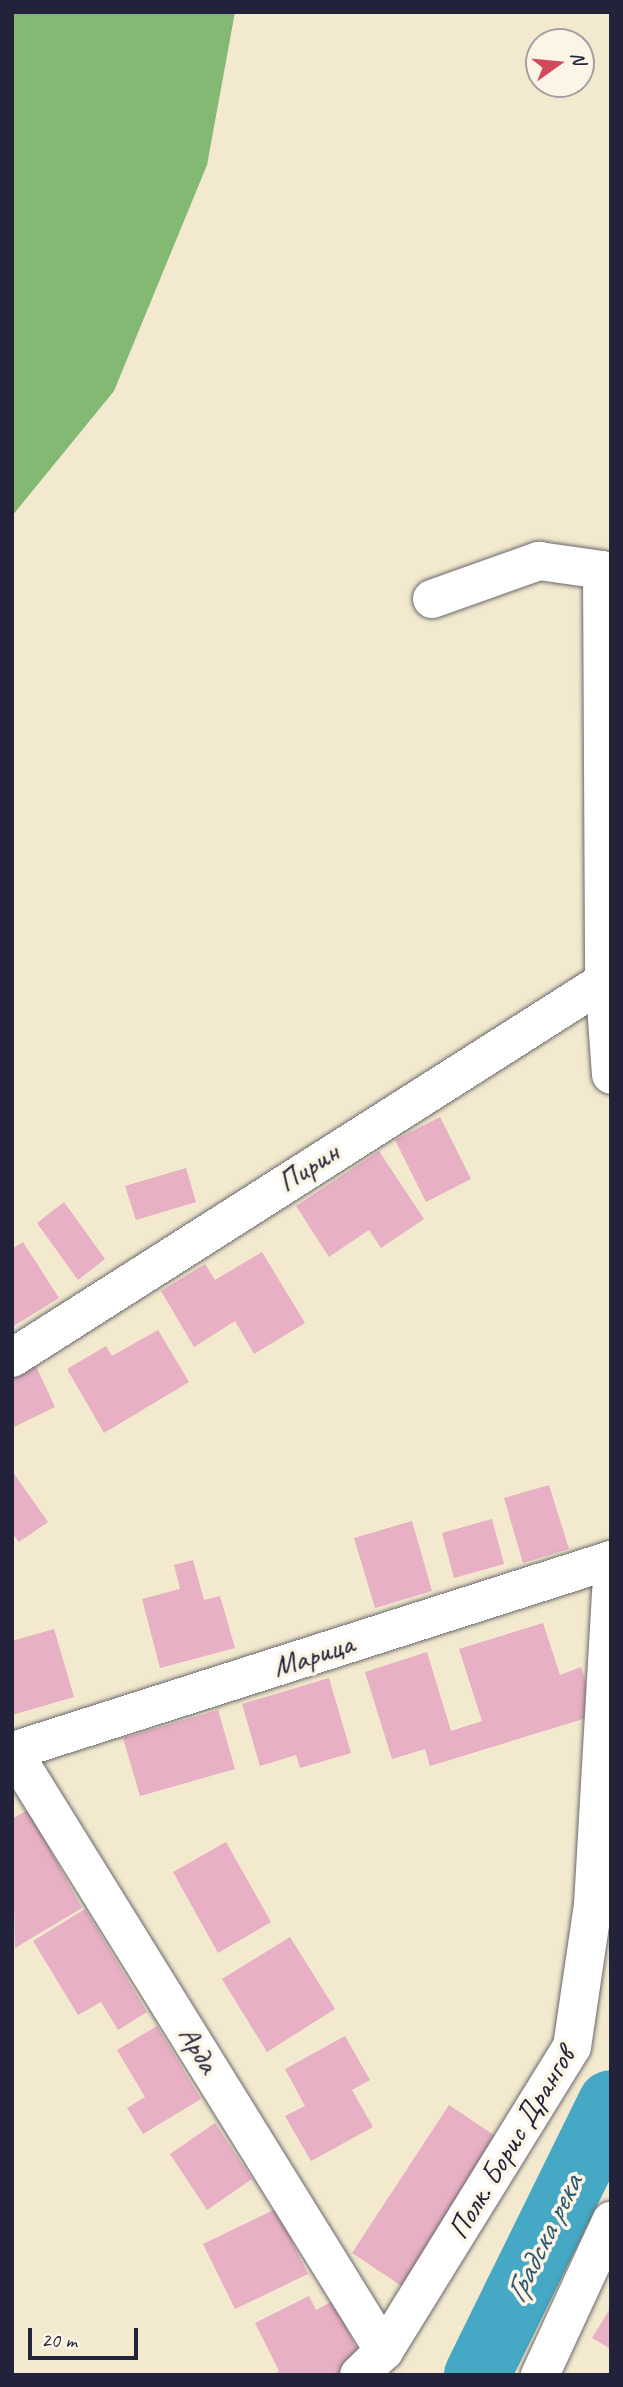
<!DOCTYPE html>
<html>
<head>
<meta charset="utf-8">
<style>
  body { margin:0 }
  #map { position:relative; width:623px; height:2387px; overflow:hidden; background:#f2e9ce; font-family:Caveat,sans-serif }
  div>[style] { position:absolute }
  .forest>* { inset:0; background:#84b974 }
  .river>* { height:66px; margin:-33px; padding:0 33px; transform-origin:33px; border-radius:33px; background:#45a8c4 }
  .building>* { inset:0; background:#e8b0c4 }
  .roads { filter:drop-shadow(0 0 2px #6b686e) drop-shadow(0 0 2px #6b686e) }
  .minor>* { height:38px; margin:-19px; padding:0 19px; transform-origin:19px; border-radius:19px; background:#fff }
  span { translate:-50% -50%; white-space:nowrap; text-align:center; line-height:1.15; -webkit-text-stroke:7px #fcf5e5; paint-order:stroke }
  .street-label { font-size:30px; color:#22223b }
  .water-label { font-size:32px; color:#305872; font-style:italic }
  .frame { position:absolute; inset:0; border:14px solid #22223b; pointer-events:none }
  .north { position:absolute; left:525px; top:28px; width:70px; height:70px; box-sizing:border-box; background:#fcf5e5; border:2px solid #a5a1a1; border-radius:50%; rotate:75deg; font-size:19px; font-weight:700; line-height:28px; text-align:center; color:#22223b }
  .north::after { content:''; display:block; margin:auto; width:24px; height:32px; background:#d1495b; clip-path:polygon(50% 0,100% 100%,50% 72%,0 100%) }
  .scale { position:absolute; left:28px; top:2328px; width:110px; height:32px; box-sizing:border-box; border:4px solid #22223b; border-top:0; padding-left:9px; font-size:21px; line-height:24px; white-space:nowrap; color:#22223b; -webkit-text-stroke:5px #fcf5e5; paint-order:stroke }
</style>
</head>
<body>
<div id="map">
  <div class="forest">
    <div style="clip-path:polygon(12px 12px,235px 12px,207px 165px,114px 391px,12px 516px)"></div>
  </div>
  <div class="river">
    <div style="left:477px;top:2375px;width:303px;rotate:-63.8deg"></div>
  </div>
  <div class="building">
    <div style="clip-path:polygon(440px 1117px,471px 1179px,426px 1202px,395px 1140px)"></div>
    <div style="clip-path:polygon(379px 1151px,424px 1219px,381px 1248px,369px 1230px,329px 1257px,296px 1206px)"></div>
    <div style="clip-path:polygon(186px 1168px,196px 1202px,136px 1220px,125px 1186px)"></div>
    <div style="clip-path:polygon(64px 1202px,105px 1259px,78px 1280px,37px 1223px)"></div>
    <div style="clip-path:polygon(23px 1242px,59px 1298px,12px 1327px,12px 1249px)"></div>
    <div style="clip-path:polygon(262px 1252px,305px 1323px,254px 1354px,235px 1321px,194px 1347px,161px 1291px,205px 1264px,215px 1280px)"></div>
    <div style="clip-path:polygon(158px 1330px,189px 1382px,104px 1433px,67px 1369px,106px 1346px,112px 1356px)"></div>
    <div style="clip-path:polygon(35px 1364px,55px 1407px,12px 1428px,12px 1376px)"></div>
    <div style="clip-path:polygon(12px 1471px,48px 1522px,19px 1542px,12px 1533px)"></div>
    <div style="clip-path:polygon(549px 1485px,569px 1549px,523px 1563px,504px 1498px)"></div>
    <div style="clip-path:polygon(492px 1519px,504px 1564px,454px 1578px,442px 1533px)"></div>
    <div style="clip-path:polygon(412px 1521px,432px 1591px,375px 1608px,354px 1538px)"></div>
    <div style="clip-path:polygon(193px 1560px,204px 1600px,220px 1596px,235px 1648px,160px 1668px,142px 1599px,180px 1589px,174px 1565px)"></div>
    <div style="clip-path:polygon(543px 1623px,560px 1675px,581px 1667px,596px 1715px,430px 1766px,425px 1749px,392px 1759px,365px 1672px,427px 1652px,451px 1731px,482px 1721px,459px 1649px)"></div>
    <div style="clip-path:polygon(54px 1629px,74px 1697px,12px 1715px,12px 1641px)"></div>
    <div style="clip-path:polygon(329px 1678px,351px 1753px,300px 1768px,296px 1755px,260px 1766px,242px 1704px)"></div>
    <div style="clip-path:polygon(218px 1710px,235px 1769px,140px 1796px,123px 1738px)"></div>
    <div style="clip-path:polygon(28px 1810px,82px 1908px,15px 1948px,12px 1819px)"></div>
    <div style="clip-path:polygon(226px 1842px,271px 1922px,218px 1953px,173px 1872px)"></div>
    <div style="clip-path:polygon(85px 1909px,147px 2012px,118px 2030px,101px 2002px,78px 2015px,33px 1941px)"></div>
    <div style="clip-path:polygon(290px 1937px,335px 2009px,267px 2052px,222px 1979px)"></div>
    <div style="clip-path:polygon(157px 2026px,201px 2099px,143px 2134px,127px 2108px,145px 2097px,117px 2050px)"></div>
    <div style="clip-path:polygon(345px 2036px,370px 2080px,352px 2090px,373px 2127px,311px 2161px,285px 2116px,305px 2106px,285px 2069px)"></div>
    <div style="clip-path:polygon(449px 2105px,503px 2141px,406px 2289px,352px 2253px)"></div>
    <div style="clip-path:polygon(215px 2123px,252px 2179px,207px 2210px,170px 2154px)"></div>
    <div style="clip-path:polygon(276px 2209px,308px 2274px,235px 2309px,203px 2244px)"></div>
    <div style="clip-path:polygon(309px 2296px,316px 2310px,333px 2301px,364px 2363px,340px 2375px,272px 2375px,279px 2371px,255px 2323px)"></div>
    <div style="clip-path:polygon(611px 2307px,611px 2349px,592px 2338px)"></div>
  </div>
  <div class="roads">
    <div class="minor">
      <div style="left:432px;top:599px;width:114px;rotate:-19.6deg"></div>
      <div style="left:539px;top:561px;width:64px;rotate:8.1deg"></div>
      <div style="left:602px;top:570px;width:407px;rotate:89.7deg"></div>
      <div style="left:604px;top:977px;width:98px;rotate:85.9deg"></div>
      <div style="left:12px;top:1358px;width:710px;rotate:-32.46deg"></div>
      <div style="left:12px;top:1750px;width:707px;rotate:58.24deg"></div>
      <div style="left:16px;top:1750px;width:625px;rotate:-17.71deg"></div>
      <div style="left:359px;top:2375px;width:35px;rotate:-44deg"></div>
      <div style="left:384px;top:2351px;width:357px;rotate:-58.3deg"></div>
      <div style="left:572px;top:2047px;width:144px;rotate:-81.6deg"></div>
      <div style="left:593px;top:1905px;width:315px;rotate:-86.7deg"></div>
      <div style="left:540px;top:2375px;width:170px;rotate:-65.2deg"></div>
    </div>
  </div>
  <div class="street-label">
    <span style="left:308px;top:1167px;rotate:-33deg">Пирин</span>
    <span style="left:313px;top:1655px;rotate:-18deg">Марица</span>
    <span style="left:199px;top:2049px;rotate:58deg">Арда</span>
    <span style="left:511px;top:2143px;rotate:-59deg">Полк. Борис Дрангов</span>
  </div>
  <div class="water-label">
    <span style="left:544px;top:2239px;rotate:-64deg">Градска река</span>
  </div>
  <div class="frame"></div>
  <div class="north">N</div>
  <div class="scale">20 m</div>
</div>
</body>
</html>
